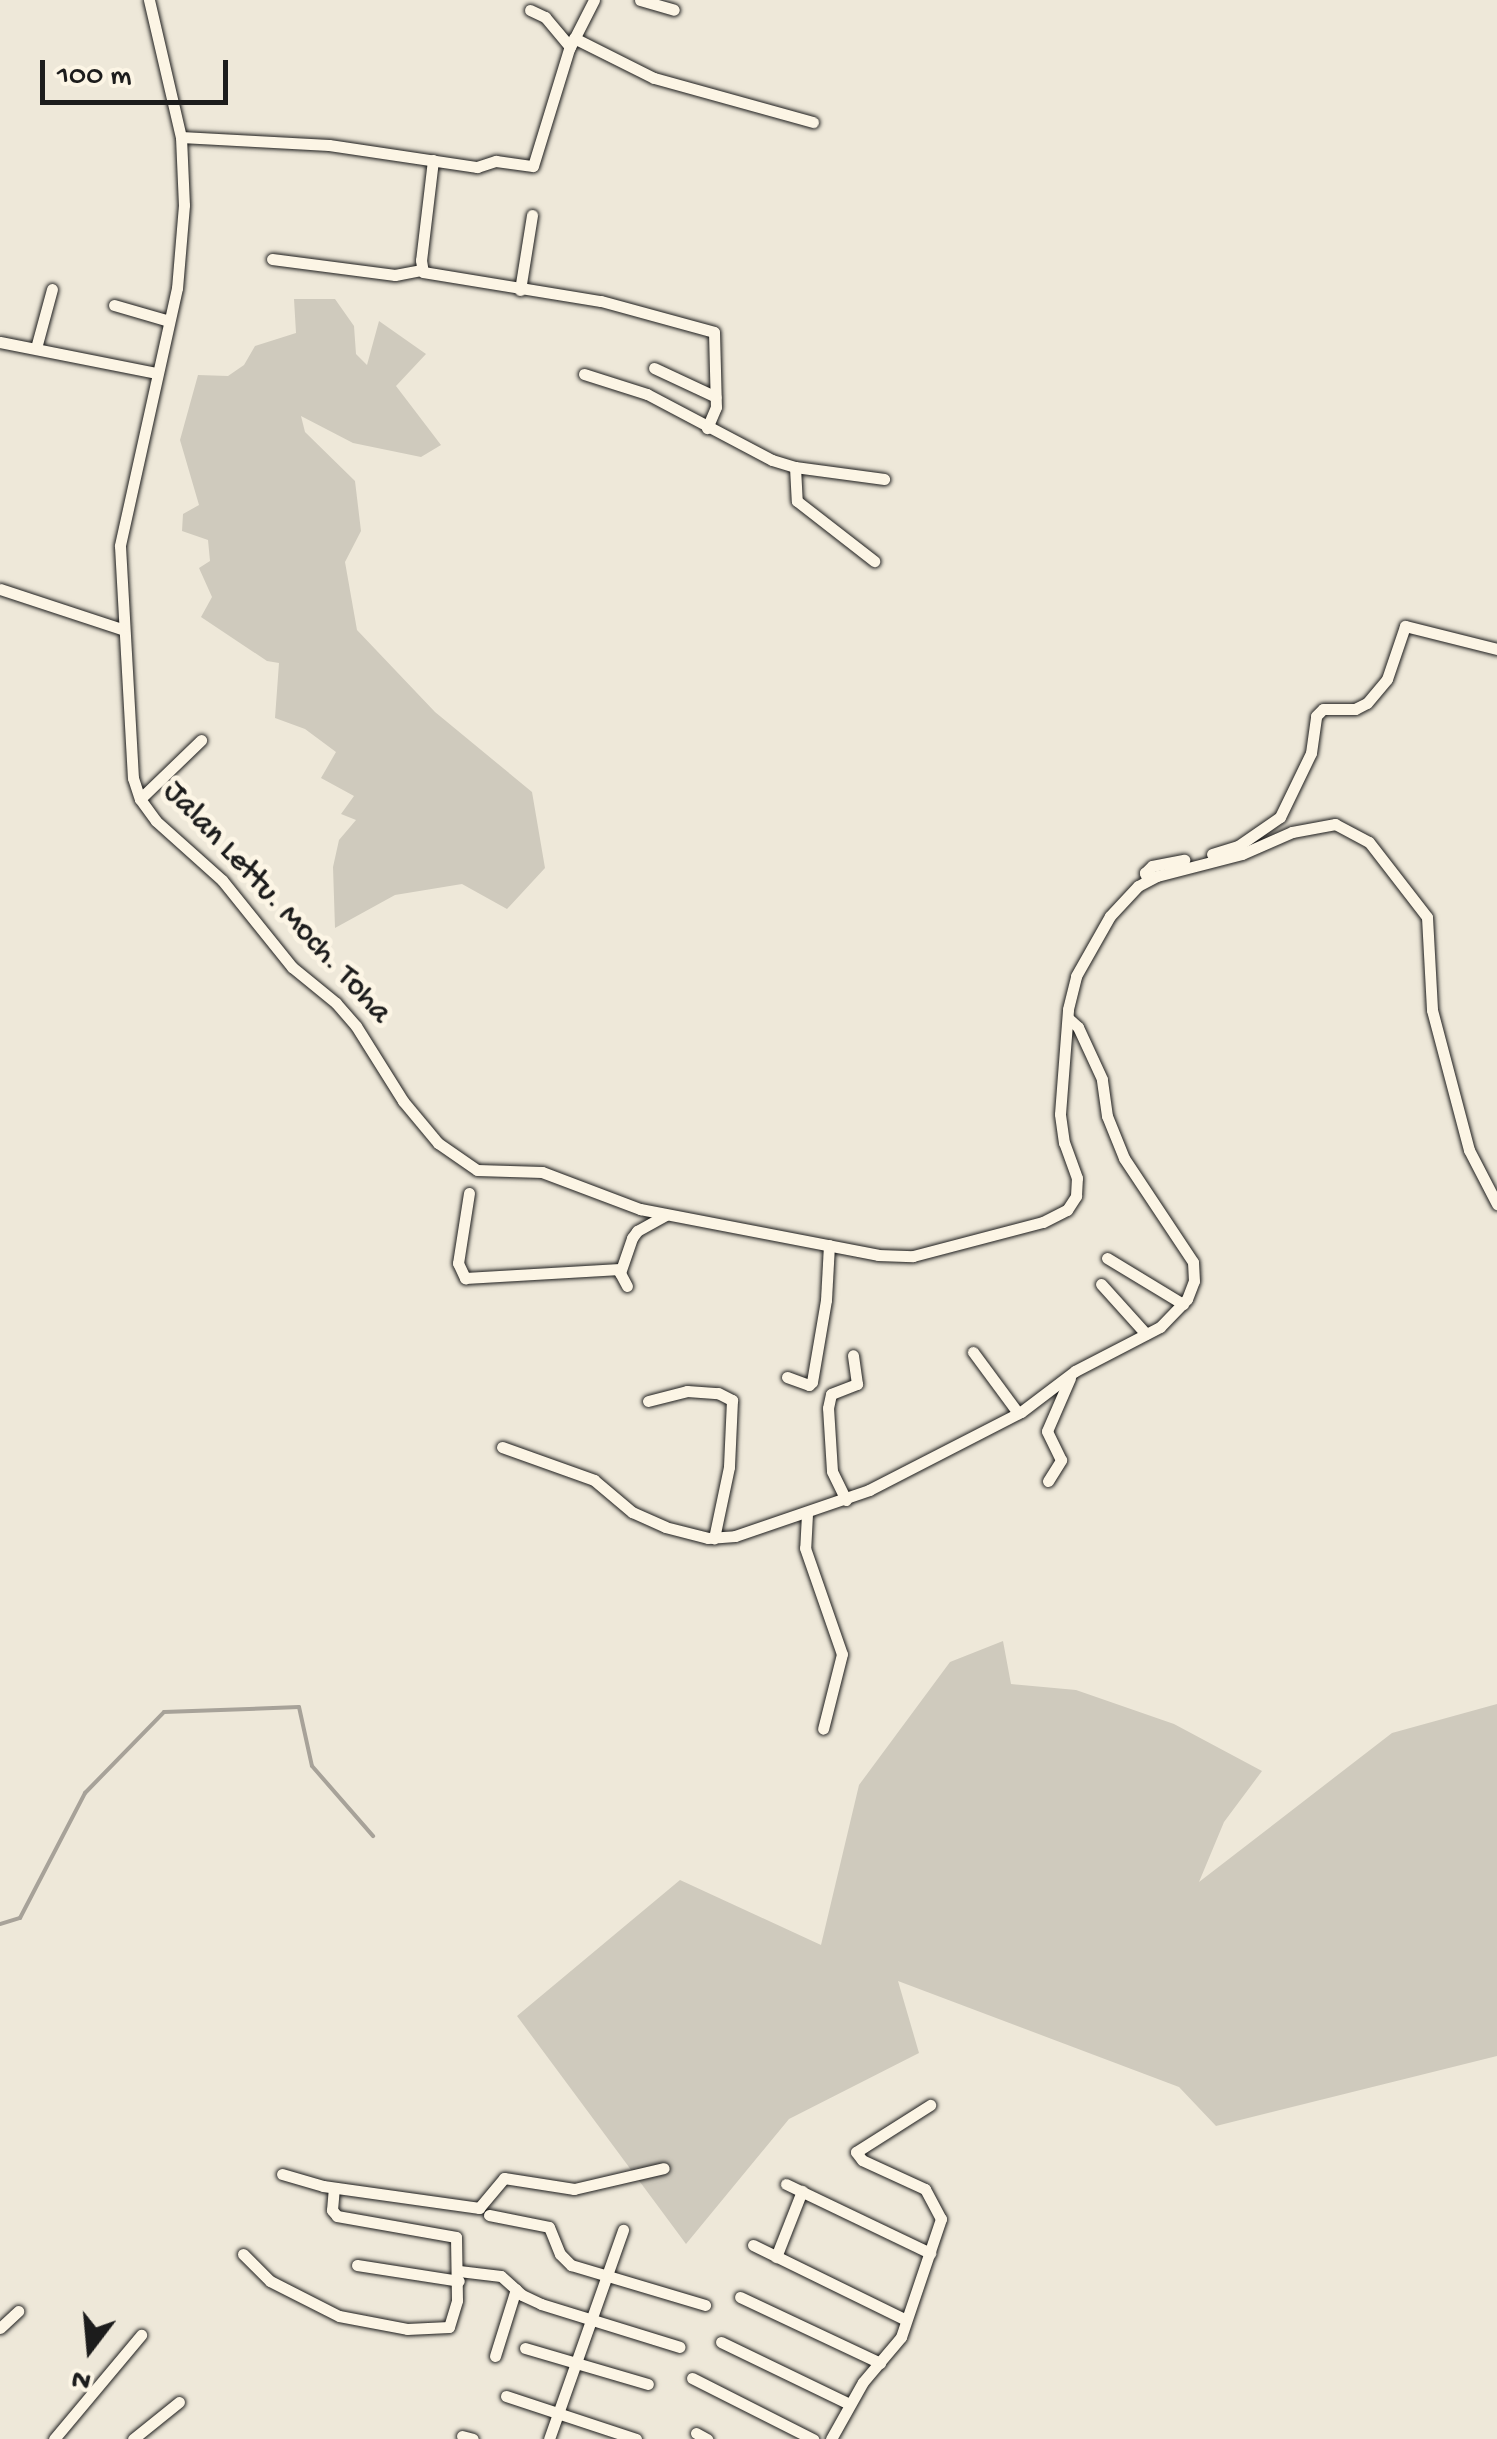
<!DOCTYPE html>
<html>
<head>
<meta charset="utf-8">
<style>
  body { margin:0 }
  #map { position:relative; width:1497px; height:2439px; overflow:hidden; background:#eee8d9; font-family:"Gochi Hand",sans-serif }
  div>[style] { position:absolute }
  .green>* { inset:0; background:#cfcabd }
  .stream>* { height:4px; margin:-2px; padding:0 2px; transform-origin:2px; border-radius:2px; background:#a7a299 }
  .roads { filter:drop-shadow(0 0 2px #1c1c1c) drop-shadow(0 0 2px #1c1c1c) }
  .street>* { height:11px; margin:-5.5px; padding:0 5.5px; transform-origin:5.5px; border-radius:5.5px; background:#fcf5e5 }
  span { translate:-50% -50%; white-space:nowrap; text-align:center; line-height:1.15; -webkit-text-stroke:10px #fcf5e5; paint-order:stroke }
  .street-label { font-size:32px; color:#1c1c1c }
  .north { position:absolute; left:40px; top:2299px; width:100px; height:100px; -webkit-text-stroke:8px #fcf5e5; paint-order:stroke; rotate:196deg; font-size:28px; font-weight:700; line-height:40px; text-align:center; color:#1c1c1c }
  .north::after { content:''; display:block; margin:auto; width:35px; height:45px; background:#1c1c1c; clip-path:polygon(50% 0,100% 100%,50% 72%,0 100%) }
  .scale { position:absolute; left:40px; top:60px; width:188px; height:45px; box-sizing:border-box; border:5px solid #1c1c1c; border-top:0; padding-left:12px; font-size:30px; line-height:35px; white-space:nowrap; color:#1c1c1c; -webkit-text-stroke:8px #fcf5e5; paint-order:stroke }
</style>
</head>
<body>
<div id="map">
  <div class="green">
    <div style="clip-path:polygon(294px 299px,335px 299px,354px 326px,356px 354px,367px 365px,379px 321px,426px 354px,396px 386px,441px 445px,421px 457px,353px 443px,301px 416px,305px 432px,355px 481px,361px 531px,345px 562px,357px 630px,435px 712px,532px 792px,545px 868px,507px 909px,462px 884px,395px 895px,335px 928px,333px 867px,339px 840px,356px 820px,341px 814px,354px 796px,321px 778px,336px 752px,305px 729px,275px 718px,279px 663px,267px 661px,201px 617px,212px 597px,199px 568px,210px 561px,208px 540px,182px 531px,183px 514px,199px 505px,180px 440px,198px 375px,228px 376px,244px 365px,255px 346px,296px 333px)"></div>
    <div style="clip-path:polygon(1003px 1641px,1011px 1684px,1076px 1690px,1174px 1724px,1262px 1771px,1224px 1822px,1199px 1882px,1392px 1733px,1497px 1704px,1497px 2056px,1216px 2126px,1179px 2087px,898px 1981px,919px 2053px,789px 2119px,686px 2244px,517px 2016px,680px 1880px,821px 1945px,859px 1785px,950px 1662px)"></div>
  </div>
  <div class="stream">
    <div style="left:0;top:1924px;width:21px;rotate:-17deg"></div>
    <div style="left:20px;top:1918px;width:141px;rotate:-62.5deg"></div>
    <div style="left:85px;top:1793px;width:113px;rotate:-45.7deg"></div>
    <div style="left:164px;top:1712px;width:135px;rotate:-2.1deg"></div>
    <div style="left:299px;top:1707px;width:60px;rotate:77.6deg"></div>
    <div style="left:312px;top:1766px;width:93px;rotate:48.9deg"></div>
  </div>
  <div class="roads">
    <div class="street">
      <div style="left:149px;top:0;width:141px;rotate:76.9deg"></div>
      <div style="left:181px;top:137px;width:68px;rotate:87.5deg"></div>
      <div style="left:184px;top:205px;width:83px;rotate:94.8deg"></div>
      <div style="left:177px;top:288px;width:264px;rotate:102.5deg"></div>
      <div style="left:120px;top:546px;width:232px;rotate:86.8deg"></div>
      <div style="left:133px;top:778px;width:22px;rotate:72deg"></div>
      <div style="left:140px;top:799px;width:27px;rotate:54deg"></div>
      <div style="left:156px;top:821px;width:89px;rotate:41.8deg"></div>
      <div style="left:222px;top:880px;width:112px;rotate:51.2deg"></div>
      <div style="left:292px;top:967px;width:57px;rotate:39.3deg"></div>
      <div style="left:336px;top:1003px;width:30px;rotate:49deg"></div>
      <div style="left:356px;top:1026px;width:89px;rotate:57.9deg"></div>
      <div style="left:403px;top:1101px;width:55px;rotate:50.2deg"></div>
      <div style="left:438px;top:1143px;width:47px;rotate:34.7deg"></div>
      <div style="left:477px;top:1170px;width:65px;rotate:1.8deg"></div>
      <div style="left:542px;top:1172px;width:105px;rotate:20.7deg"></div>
      <div style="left:640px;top:1209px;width:242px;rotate:10.9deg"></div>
      <div style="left:878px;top:1255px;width:35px;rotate:2deg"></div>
      <div style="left:913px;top:1256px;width:134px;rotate:-14.7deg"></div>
      <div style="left:1043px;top:1222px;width:27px;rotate:-27deg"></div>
      <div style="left:1067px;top:1210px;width:17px;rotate:-57deg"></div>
      <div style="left:1076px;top:1196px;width:18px;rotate:-87deg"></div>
      <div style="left:1077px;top:1178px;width:37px;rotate:-110deg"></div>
      <div style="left:1064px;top:1143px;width:29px;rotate:-98deg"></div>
      <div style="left:1060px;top:1114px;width:105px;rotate:-85.6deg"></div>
      <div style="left:1068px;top:1009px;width:34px;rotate:-76deg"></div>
      <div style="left:1076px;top:976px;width:69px;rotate:-60.5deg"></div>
      <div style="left:1110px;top:916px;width:41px;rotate:-47deg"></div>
      <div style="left:1138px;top:886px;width:21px;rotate:-28deg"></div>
      <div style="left:1157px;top:876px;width:88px;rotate:-14.5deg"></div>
      <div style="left:1242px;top:854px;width:55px;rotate:-23.7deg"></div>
      <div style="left:1292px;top:832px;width:44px;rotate:-10.5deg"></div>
      <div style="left:1335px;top:824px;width:38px;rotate:28deg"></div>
      <div style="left:1369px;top:842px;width:95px;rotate:52.3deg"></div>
      <div style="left:1427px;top:917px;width:93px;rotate:86.9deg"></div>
      <div style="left:1432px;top:1010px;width:145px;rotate:75.2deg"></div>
      <div style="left:1469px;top:1150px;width:61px;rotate:62.6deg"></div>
      <div style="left:640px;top:0;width:35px;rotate:16deg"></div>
      <div style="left:530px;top:10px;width:17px;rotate:25deg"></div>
      <div style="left:545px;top:17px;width:39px;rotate:50deg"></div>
      <div style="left:574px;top:38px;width:89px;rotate:26.6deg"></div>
      <div style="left:654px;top:78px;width:165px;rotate:15.5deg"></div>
      <div style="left:181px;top:137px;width:148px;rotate:3.1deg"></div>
      <div style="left:329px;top:145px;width:150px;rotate:8.5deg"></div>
      <div style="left:477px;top:167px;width:20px;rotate:-18deg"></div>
      <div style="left:496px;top:161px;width:37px;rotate:8deg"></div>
      <div style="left:533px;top:166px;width:122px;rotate:-72.9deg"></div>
      <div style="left:569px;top:49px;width:55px;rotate:-63deg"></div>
      <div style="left:433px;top:160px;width:101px;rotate:96.8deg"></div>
      <div style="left:421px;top:260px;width:12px;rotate:81deg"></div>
      <div style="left:423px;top:272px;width:180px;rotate:9.3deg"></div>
      <div style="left:601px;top:301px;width:117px;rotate:15.3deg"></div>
      <div style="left:714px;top:332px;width:75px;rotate:88.5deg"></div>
      <div style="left:716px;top:407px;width:23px;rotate:113deg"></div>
      <div style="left:272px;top:259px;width:124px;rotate:7.4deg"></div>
      <div style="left:395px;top:275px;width:26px;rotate:-11deg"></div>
      <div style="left:520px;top:290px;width:76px;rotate:-80.9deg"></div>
      <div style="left:114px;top:305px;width:57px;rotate:16.2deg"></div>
      <div style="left:0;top:342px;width:160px;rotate:11.2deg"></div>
      <div style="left:36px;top:348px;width:61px;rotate:-74.8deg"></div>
      <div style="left:654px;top:368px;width:68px;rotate:25.1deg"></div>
      <div style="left:584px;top:374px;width:66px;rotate:17.6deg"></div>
      <div style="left:647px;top:394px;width:141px;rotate:27.8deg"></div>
      <div style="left:772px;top:460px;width:24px;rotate:17deg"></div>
      <div style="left:795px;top:467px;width:90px;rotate:7.7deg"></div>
      <div style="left:795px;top:467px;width:34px;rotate:87deg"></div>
      <div style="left:797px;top:501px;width:98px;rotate:37.9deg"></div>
      <div style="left:0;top:589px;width:128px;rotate:18.2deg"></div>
      <div style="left:140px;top:799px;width:85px;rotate:-44deg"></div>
      <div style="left:1212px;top:854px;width:27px;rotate:-17deg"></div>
      <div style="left:1238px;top:846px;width:51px;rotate:-34.6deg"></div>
      <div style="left:1280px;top:817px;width:71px;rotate:-64.2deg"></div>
      <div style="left:1311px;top:753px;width:37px;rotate:-82deg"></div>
      <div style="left:1316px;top:716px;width:10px;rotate:-45deg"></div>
      <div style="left:1323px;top:709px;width:32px"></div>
      <div style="left:1355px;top:709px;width:13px;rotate:-27deg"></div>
      <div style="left:1367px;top:703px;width:31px;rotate:-50deg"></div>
      <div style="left:1387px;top:679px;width:56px;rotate:-71.2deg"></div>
      <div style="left:1405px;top:626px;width:95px;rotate:14deg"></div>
      <div style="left:1148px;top:880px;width:8px;rotate:-113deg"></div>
      <div style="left:1145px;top:873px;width:10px;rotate:-45deg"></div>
      <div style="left:1152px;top:866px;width:33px;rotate:-11deg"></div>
      <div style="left:469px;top:1193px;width:71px;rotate:98.9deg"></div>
      <div style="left:458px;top:1263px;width:17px;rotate:65deg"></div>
      <div style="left:465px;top:1278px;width:155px;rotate:-3.3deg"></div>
      <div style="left:1107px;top:1258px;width:89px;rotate:31.2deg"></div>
      <div style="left:1101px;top:1284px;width:67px;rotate:48deg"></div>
      <div style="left:627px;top:1286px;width:15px;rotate:-118deg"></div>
      <div style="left:620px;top:1273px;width:37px;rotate:-71deg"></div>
      <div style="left:632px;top:1238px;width:9px;rotate:-54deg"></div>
      <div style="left:637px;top:1231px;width:33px;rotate:-29deg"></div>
      <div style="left:973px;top:1352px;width:76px;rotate:53.6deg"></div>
      <div style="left:787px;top:1377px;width:23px;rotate:20deg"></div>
      <div style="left:809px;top:1385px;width:4px;rotate:-45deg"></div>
      <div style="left:812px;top:1382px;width:83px;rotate:-80.3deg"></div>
      <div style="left:826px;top:1300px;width:55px;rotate:-86.9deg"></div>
      <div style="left:648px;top:1401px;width:40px;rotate:-14.4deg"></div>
      <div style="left:687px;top:1391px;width:31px;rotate:4deg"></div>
      <div style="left:718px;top:1393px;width:16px;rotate:27deg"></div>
      <div style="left:732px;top:1400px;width:67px;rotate:92.6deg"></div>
      <div style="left:729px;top:1467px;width:73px;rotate:101.9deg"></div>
      <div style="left:502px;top:1447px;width:98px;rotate:19.7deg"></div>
      <div style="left:594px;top:1480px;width:50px;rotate:40.1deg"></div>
      <div style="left:632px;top:1512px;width:36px;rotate:24deg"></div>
      <div style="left:665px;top:1527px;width:44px;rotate:14.3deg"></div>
      <div style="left:708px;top:1538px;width:27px;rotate:-4deg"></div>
      <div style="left:735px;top:1536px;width:142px;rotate:-18.9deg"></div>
      <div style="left:869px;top:1490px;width:171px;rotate:-27.2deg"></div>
      <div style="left:1021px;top:1412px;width:68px;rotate:-37.2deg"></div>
      <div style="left:1075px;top:1371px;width:96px;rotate:-27.4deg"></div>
      <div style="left:1160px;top:1327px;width:39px;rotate:-46deg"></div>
      <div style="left:1187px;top:1299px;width:19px;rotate:-69deg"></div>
      <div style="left:1194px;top:1281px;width:19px;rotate:-93deg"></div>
      <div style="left:1193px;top:1262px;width:125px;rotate:-123.6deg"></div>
      <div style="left:1124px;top:1158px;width:45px;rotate:-112deg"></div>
      <div style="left:1107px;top:1116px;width:37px;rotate:-98deg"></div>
      <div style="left:1102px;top:1079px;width:57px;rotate:-114.8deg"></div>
      <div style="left:1078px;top:1027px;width:12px;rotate:-138deg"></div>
      <div style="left:1048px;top:1481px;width:25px;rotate:-58deg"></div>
      <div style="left:1061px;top:1460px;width:32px;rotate:-116deg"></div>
      <div style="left:1047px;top:1431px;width:58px;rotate:-66.5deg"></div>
      <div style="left:846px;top:1500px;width:32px;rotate:-116deg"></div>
      <div style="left:832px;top:1471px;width:63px;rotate:-93.6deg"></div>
      <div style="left:828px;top:1408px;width:14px;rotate:-78deg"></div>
      <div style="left:831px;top:1394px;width:28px;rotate:-21deg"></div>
      <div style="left:857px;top:1384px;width:29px;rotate:-98deg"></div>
      <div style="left:807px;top:1514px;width:34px;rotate:93deg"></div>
      <div style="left:805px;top:1548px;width:112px;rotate:70.8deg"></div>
      <div style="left:842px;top:1654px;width:77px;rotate:104.2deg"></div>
      <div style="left:282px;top:2174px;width:43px;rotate:16.3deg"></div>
      <div style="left:323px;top:2186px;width:158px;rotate:8deg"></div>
      <div style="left:479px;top:2208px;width:39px;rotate:-50deg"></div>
      <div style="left:504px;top:2178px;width:71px;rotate:8.9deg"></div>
      <div style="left:574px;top:2189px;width:92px;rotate:-13.1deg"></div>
      <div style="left:786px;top:2184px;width:160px;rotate:25.6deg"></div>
      <div style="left:489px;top:2215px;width:61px;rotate:11.3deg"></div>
      <div style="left:549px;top:2227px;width:29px;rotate:68deg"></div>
      <div style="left:560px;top:2254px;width:16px;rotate:45deg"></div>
      <div style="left:571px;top:2265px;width:140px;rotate:16.6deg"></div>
      <div style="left:753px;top:2245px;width:170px;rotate:26.1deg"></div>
      <div style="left:243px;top:2254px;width:38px;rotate:45deg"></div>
      <div style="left:270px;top:2281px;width:77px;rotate:26.9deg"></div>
      <div style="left:339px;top:2316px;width:69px;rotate:10.8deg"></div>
      <div style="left:407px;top:2329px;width:42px;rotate:-2.7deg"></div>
      <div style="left:449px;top:2327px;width:28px;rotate:-73deg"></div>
      <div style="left:457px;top:2300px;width:63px;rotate:-90.9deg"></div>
      <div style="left:456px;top:2237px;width:121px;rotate:-170deg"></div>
      <div style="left:337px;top:2216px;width:8px;rotate:-130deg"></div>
      <div style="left:332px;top:2210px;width:22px;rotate:-85deg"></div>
      <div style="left:776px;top:2257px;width:71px;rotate:-68.5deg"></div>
      <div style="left:357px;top:2265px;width:103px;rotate:8.9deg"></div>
      <div style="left:459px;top:2271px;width:42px;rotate:6.8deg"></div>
      <div style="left:501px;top:2276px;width:28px;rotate:42deg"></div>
      <div style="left:522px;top:2295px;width:21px;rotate:25deg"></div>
      <div style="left:541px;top:2304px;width:145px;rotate:17.2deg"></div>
      <div style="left:740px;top:2297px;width:155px;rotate:25.2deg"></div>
      <div style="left:0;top:2328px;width:25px;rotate:-43deg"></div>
      <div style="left:721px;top:2342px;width:142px;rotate:25.8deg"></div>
      <div style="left:525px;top:2348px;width:128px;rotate:16.3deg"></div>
      <div style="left:495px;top:2356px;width:70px;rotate:-72.6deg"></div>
      <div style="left:692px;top:2378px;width:136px;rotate:26.8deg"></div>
      <div style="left:506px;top:2396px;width:137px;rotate:18.3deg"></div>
      <div style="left:696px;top:2433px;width:13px;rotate:29deg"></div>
      <div style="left:462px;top:2436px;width:11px;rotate:15deg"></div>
      <div style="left:54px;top:2439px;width:136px;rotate:-50.1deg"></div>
      <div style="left:133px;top:2439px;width:59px;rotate:-38.8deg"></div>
      <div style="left:549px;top:2439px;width:222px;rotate:-70.5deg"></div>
      <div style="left:831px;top:2439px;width:65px;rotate:-60.7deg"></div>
      <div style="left:863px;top:2382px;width:59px;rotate:-49.8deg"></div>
      <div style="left:901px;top:2337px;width:125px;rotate:-71.3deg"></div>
      <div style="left:941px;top:2219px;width:34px;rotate:-118deg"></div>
      <div style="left:925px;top:2189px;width:69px;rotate:-155.3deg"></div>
      <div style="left:862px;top:2160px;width:10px;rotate:-127deg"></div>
      <div style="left:856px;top:2152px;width:88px;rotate:-32.4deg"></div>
    </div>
  </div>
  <div class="street-label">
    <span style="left:276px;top:903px;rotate:47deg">Jalan Lettu. Moch. Toha</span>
  </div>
  <div class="north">N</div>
  <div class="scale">100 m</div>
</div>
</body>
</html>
